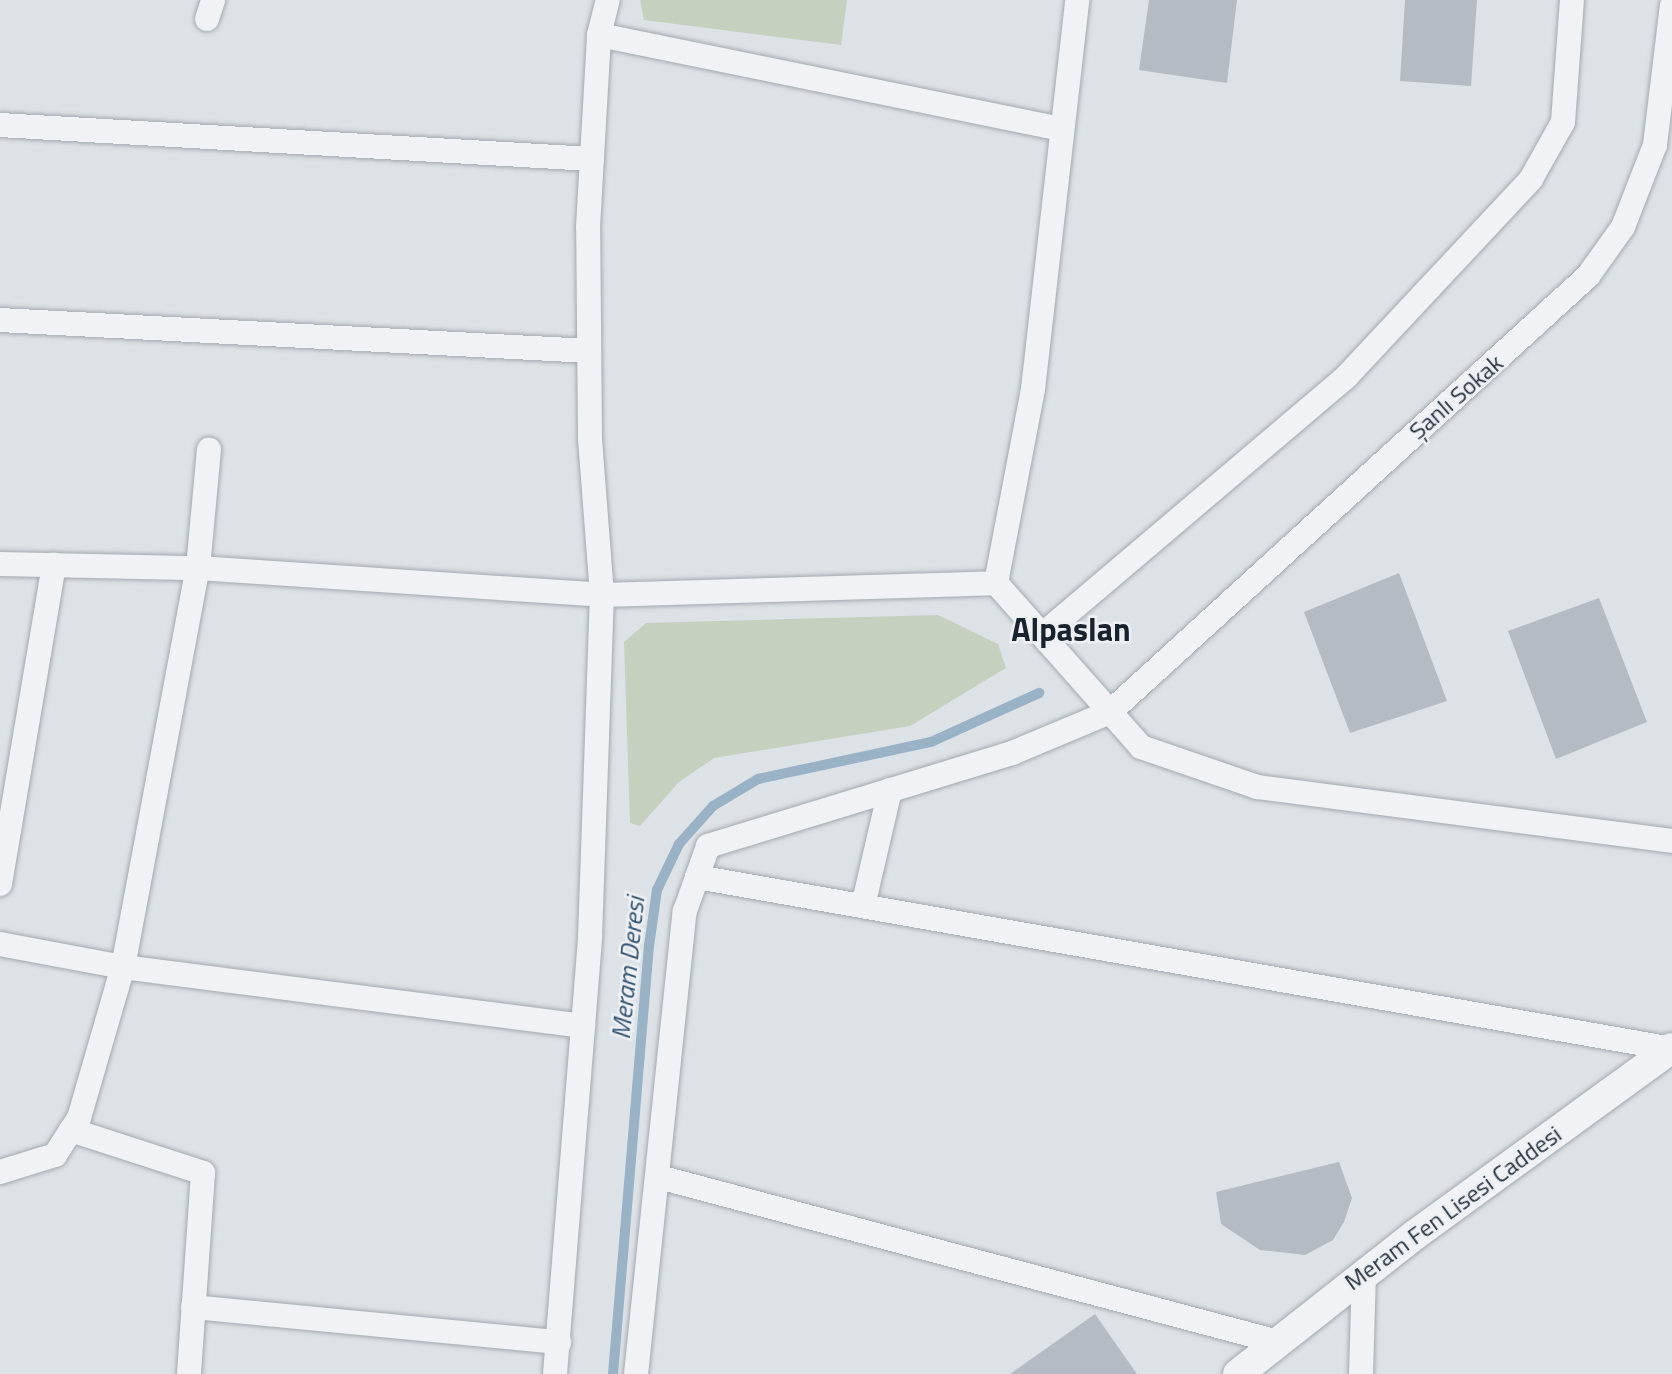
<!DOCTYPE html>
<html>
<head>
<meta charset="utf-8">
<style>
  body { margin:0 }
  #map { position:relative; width:1672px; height:1374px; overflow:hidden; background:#dde2e6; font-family:"Titillium Web",sans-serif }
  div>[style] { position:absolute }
  .green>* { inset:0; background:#c5d0bf }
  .stream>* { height:10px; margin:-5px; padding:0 5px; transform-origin:5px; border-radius:5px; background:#99b2c5 }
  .building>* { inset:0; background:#b5bbc3 }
  .roads { filter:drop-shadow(0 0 2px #a3a9b0) drop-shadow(0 0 2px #a3a9b0) }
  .minor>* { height:24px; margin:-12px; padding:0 12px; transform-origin:12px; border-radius:12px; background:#f0f2f5 }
  .tertiary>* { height:30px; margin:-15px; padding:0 15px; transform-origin:15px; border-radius:15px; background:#f0f2f5 }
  span { translate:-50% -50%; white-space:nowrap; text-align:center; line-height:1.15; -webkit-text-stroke:5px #edf0f4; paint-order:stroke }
  .street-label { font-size:24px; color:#27313c }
  .water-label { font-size:26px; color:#34536e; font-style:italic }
  .district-label { font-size:32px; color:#1a222d; font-weight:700 }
</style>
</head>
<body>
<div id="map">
  <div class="green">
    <div style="clip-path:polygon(640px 0,847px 0,841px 45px,644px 20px)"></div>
    <div style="clip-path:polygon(938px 615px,998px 644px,1006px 668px,910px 726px,714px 758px,679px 782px,640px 826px,630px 823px,624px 642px,646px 623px)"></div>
  </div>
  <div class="stream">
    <div style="left:613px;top:1374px;width:430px;rotate:-85.2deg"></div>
    <div style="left:649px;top:946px;width:57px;rotate:-81.9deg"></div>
    <div style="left:657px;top:890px;width:51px;rotate:-64.4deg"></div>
    <div style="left:679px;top:844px;width:51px;rotate:-48.2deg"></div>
    <div style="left:713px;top:806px;width:52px;rotate:-31deg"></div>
    <div style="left:758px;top:779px;width:177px;rotate:-12.1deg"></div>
    <div style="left:931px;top:742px;width:119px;rotate:-24.4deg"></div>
  </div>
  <div class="building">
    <div style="clip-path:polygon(1149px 0,1237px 0,1227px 83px,1139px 70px)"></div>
    <div style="clip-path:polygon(1405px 0,1477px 0,1471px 86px,1400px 81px)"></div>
    <div style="clip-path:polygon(1399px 573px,1447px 701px,1350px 733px,1304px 612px)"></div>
    <div style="clip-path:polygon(1599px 598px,1647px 722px,1556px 759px,1508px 631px)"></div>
    <div style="clip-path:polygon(1339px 1162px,1352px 1198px,1344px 1222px,1333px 1240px,1305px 1255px,1260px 1250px,1221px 1224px,1216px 1192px)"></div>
    <div style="clip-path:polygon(1095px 1314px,1137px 1374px,1010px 1374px)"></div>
  </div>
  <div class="roads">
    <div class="minor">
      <div style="left:207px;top:19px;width:20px;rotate:-72deg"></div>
      <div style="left:599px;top:35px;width:472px;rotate:11.5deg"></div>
      <div style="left:0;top:125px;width:593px;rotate:3.29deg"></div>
      <div style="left:0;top:320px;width:590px;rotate:3.01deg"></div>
      <div style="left:0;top:564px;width:198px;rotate:1.2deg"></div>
      <div style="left:198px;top:568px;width:405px;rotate:3.8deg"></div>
      <div style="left:602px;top:595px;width:394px;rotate:-1.7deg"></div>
      <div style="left:996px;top:583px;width:219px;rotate:48.5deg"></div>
      <div style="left:1141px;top:747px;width:123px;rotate:19deg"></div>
      <div style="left:1257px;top:787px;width:418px;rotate:7.4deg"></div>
      <div style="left:996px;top:583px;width:197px;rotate:-79.2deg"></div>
      <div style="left:1033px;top:389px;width:391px;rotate:-83.5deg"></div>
      <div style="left:1042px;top:635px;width:399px;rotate:-40.3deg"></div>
      <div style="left:1346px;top:377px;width:271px;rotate:-46.9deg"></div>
      <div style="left:1531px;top:179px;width:65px;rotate:-60.7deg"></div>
      <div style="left:1563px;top:122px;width:122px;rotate:-85.8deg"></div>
      <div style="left:697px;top:877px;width:990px;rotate:10deg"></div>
      <div style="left:0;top:884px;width:324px;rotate:-80.4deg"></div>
      <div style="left:863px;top:906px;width:119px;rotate:-76.9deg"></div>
      <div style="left:0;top:944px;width:125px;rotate:10.6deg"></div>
      <div style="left:123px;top:967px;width:464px;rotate:7.3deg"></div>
      <div style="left:71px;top:1130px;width:139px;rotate:18deg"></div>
      <div style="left:203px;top:1173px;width:201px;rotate:94deg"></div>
      <div style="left:0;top:1172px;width:58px;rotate:-17.2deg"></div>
      <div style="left:55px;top:1155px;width:44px;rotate:-57deg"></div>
      <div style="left:79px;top:1118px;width:157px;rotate:-73.8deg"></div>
      <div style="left:123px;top:967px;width:406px;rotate:-79.4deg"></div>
      <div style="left:198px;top:568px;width:119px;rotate:-84.7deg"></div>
      <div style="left:659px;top:1177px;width:636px;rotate:14.93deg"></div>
      <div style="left:193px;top:1307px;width:368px;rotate:5.5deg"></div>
      <div style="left:555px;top:1374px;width:438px;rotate:-85.4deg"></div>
      <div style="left:590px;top:937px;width:342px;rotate:-88deg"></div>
      <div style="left:602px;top:595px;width:157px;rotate:-94.4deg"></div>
      <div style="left:590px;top:438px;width:211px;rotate:-90.5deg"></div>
      <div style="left:588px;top:227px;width:192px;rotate:-86.7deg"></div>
      <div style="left:599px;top:35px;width:36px;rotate:-76deg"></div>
      <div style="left:636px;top:1374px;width:466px;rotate:-84deg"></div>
      <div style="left:685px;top:911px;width:69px;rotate:-70.5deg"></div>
      <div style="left:708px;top:846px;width:318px;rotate:-17deg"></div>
      <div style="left:1012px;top:753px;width:106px;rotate:-22.7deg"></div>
      <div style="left:1110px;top:712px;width:647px;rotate:-42.37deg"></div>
      <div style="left:1588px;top:276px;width:60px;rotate:-54.5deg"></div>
      <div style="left:1623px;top:227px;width:88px;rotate:-68.7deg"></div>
      <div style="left:1655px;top:145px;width:141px;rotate:-83.1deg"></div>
      <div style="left:1361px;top:1374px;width:101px;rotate:-88.3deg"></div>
    </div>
    <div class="tertiary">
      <div style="left:1238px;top:1374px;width:226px;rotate:-38.2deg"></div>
      <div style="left:1416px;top:1234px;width:316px;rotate:-36deg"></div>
    </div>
  </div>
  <div class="street-label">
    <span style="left:1456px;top:397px;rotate:-41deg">Şanlı Sokak</span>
    <span style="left:1453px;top:1208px;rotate:-36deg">Meram Fen Lisesi Caddesi</span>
  </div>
  <div class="water-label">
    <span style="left:628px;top:968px;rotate:-84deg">Meram Deresi</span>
  </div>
  <div class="district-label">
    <span style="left:1071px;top:629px">Alpaslan</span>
  </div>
</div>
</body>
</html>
